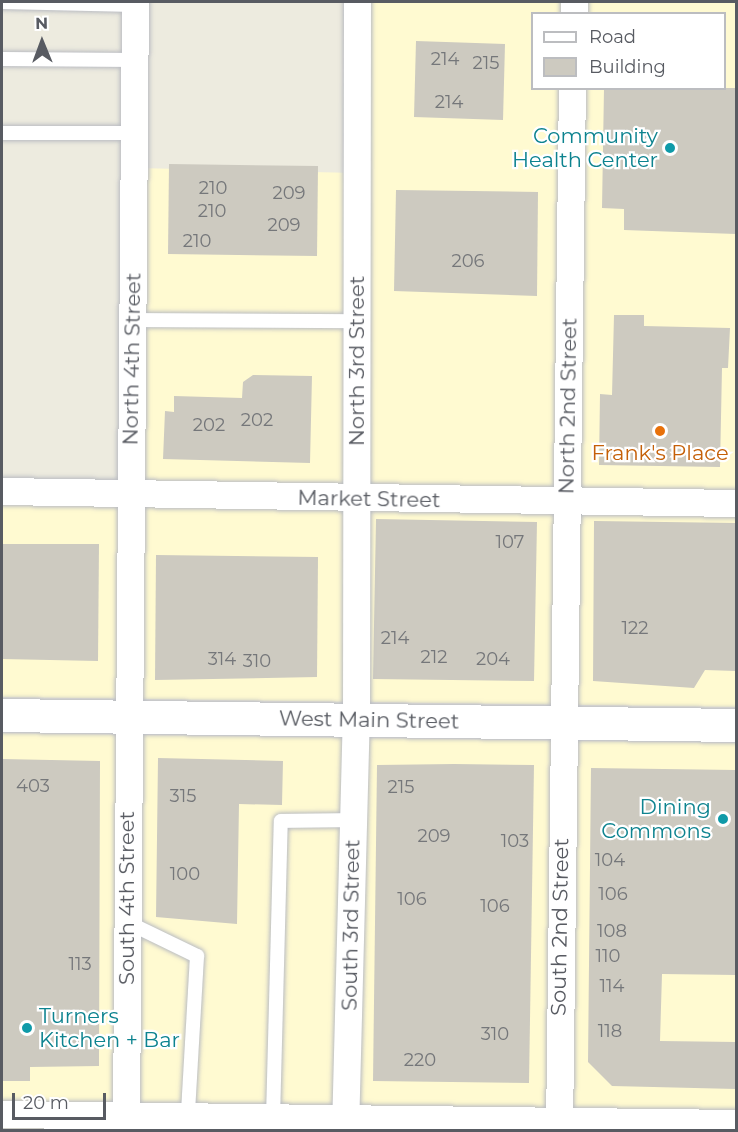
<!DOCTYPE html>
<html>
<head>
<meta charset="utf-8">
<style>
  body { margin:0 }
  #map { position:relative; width:738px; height:1132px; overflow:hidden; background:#edebdf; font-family:Montserrat,sans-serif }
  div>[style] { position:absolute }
  .commercial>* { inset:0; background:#fffad1 }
  .building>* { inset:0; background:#cdcac0 }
  .roads { filter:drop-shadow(0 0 2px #babcc2) drop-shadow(0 0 2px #babcc2) }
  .lane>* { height:14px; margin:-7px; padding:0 7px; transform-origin:7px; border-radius:7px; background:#fff }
  .street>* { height:27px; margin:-13.5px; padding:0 13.5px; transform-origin:13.5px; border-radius:13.5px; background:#fff }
  .secondary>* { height:33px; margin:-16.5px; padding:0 16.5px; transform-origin:16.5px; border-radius:16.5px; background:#fff }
  .dots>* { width:16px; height:16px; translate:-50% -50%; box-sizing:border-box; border:3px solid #fff; border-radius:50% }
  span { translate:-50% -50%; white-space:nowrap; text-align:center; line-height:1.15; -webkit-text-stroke:4.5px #fff; paint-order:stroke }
  .number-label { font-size:18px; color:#75777a }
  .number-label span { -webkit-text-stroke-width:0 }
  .culture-label { font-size:21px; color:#0d838f }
  .right { translate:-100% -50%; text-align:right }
  .left { translate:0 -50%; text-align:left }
  .street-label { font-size:21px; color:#585b62 }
  .food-label { font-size:21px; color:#c56008 }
  .frame { position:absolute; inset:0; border:3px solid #585b62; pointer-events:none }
  .legend { position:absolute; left:531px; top:12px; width:195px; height:78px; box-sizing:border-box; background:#fff; border:2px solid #bcbdc0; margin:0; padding:8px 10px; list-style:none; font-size:18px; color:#585b62 }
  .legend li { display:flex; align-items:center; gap:12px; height:30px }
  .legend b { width:30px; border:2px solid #bcbdc0 }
  .north { position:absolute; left:12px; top:12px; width:60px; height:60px; -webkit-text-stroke:4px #fff; paint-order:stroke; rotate:359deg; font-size:16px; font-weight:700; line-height:24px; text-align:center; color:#585b62 }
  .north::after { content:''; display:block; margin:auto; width:21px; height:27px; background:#585b62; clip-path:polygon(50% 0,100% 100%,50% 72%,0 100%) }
  .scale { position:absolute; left:12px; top:1093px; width:94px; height:27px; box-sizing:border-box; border:3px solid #585b62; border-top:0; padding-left:8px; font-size:18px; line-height:21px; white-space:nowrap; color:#585b62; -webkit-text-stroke:4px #fff; paint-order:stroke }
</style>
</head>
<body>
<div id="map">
  <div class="commercial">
    <div style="clip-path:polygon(evenodd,357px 2px,736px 2px,736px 707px,2px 697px,2px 487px,133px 489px,137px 168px,357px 173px,357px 2px,532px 14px,724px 14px,724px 88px,532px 88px,532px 14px)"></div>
    <div style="clip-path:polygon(2px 733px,736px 743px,736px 1130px,2px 1130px)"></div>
  </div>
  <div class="building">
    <div style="clip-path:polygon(416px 41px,505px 44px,503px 120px,414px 117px)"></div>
    <div style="clip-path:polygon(604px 88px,736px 88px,736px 234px,624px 230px,624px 209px,602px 208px)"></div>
    <div style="clip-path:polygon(169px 164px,318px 166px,317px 256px,168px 254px)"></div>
    <div style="clip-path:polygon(396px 190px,538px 192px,537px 296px,394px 291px)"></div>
    <div style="clip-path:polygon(614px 315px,644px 315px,644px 326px,730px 328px,728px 368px,722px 368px,720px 467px,599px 465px,600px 394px,612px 395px)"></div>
    <div style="clip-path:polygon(253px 375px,312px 376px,310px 463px,163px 459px,165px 411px,174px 412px,174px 396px,242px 398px,243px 382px)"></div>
    <div style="clip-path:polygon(376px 519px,537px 522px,534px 681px,373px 679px)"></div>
    <div style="clip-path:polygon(594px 521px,736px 523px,736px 671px,705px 670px,694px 688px,593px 681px)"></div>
    <div style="clip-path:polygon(2px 544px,99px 544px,98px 661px,2px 659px)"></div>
    <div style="clip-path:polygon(156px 555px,318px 557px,317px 677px,155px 680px)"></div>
    <div style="clip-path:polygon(158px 758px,283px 761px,282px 805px,239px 804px,237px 924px,156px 917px)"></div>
    <div style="clip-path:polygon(2px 759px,100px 761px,99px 1066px,30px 1067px,30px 1081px,2px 1081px)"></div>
    <div style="clip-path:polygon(454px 764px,534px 765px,529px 1083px,373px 1081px,377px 765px)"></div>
    <div style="clip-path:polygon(591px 768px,736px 770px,736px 975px,662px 974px,660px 1041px,736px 1042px,736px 1089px,612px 1086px,588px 1062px)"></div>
  </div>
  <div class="roads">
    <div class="lane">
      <div style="left:2px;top:2px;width:133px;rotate:1.3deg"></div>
      <div style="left:2px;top:59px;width:133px;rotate:0.4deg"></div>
      <div style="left:2px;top:133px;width:132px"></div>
      <div style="left:133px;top:320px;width:224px;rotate:0.3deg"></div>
      <div style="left:127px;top:922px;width:78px;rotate:25.9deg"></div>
      <div style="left:197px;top:956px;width:174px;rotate:93.3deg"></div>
      <div style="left:273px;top:1118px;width:297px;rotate:-88.5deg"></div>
      <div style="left:281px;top:821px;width:72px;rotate:-0.8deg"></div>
    </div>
    <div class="street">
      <div style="left:574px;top:14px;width:12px;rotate:-90deg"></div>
      <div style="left:2px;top:491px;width:734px;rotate:0.94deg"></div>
      <div style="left:2px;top:1114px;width:734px;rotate:0.7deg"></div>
      <div style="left:126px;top:1116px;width:1114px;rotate:-89.54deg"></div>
      <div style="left:345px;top:1130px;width:410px;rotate:-88.5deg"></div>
      <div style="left:356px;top:720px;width:718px;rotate:-89.92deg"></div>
      <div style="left:559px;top:1130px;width:1042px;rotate:-89.29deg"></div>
    </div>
    <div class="secondary">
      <div style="left:2px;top:715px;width:734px;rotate:0.78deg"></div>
    </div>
  </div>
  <div class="dots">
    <div style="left:670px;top:148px;background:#0f9aa8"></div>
    <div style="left:660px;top:431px;background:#e8710a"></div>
    <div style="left:723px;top:819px;background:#0f9aa8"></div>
    <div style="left:27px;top:1028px;background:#0f9aa8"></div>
  </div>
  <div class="number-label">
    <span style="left:445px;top:59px">214</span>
    <span style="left:486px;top:63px">215</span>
    <span style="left:449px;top:102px">214</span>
    <span style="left:213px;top:188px">210</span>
    <span style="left:289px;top:193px">209</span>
    <span style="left:212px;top:211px">210</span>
    <span style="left:284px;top:225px">209</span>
    <span style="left:197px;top:241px">210</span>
    <span style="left:468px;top:261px">206</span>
    <span style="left:257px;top:420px">202</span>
    <span style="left:209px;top:425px">202</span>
    <span style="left:510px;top:542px">107</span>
    <span style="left:635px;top:628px">122</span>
    <span style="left:395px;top:638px">214</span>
    <span style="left:434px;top:657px">212</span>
    <span style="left:222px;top:659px">314</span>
    <span style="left:493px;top:659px">204</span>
    <span style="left:257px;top:661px">310</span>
    <span style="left:33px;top:786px">403</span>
    <span style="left:401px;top:787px">215</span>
    <span style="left:183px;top:796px">315</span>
    <span style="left:434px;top:836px">209</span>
    <span style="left:515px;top:841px">103</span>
    <span style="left:610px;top:860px">104</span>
    <span style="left:185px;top:874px">100</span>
    <span style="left:613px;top:894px">106</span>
    <span style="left:412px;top:899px">106</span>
    <span style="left:495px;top:906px">106</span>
    <span style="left:612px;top:931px">108</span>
    <span style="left:608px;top:956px">110</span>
    <span style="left:80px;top:964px">113</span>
    <span style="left:612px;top:986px">114</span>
    <span style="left:610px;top:1031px">118</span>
    <span style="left:495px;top:1034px">310</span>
    <span style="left:420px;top:1060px">220</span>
  </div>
  <div class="culture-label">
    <span class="right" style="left:658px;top:148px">Community<br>Health Center</span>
    <span class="right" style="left:711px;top:819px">Dining<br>Commons</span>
    <span class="left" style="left:39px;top:1028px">Turners<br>Kitchen + Bar</span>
  </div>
  <div class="street-label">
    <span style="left:132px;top:359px;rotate:-89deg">North 4th Street</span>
    <span style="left:357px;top:361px;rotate:-90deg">North 3rd Street</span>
    <span style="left:568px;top:406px;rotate:-89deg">North 2nd Street</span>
    <span style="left:369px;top:499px;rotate:1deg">Market Street</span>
    <span style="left:369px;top:720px;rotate:1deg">West Main Street</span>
    <span style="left:127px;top:898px;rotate:-90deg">South 4th Street</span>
    <span style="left:351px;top:925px;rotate:-89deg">South 3rd Street</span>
    <span style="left:560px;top:927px;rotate:-89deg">South 2nd Street</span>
  </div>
  <div class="food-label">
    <span style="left:660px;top:453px">Frank's Place</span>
  </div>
  <div class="frame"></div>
  <ul class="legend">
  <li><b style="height:8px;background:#fff"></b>Road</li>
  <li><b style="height:16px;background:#cdcac0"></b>Building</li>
  </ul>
  <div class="north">N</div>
  <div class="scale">20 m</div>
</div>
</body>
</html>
